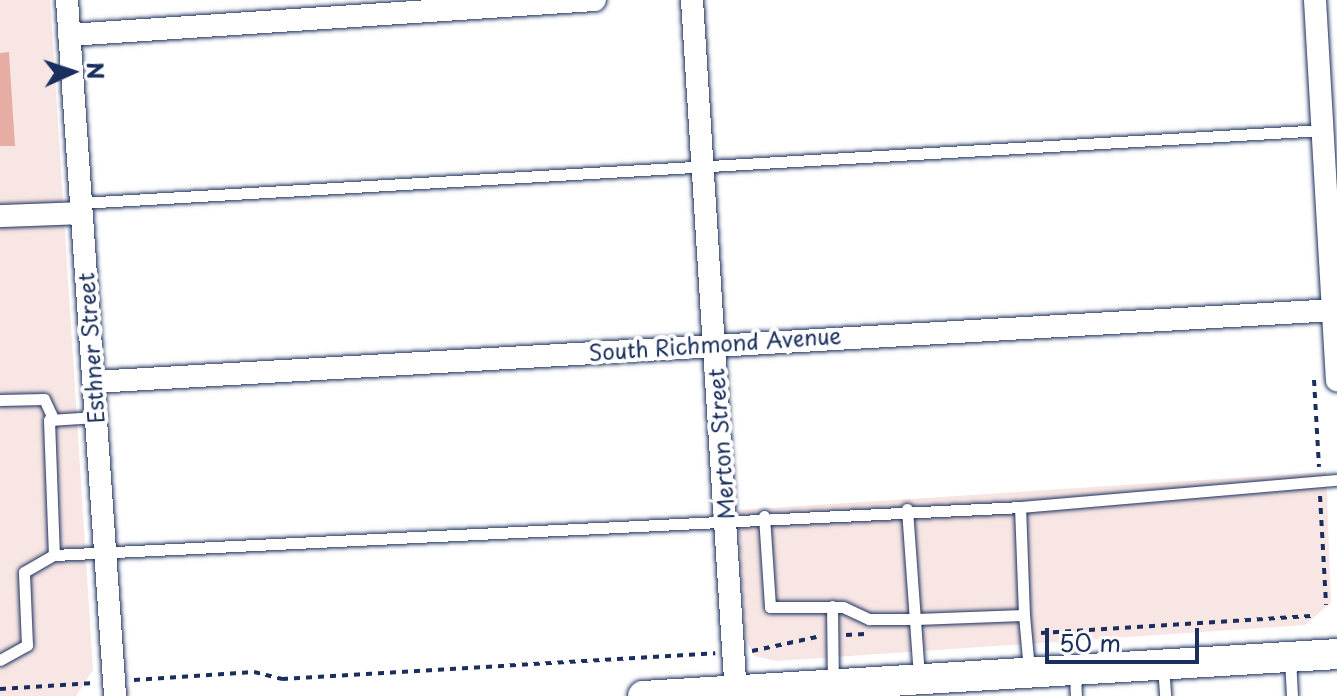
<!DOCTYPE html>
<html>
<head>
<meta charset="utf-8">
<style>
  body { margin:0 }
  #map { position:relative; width:1337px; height:696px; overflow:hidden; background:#fff; font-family:"Playpen Sans",sans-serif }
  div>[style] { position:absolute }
  .built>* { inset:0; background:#f8e6e4 }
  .building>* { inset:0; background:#e7ada4 }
  .path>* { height:4px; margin-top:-2px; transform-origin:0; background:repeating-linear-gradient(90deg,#1b2f5e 0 6px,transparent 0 12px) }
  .roads { filter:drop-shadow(0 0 2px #1b2f5e) drop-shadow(0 0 2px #1b2f5e) }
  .service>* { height:11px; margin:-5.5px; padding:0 5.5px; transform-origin:5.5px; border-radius:5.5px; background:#fff }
  .minor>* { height:22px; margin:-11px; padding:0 11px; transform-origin:11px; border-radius:11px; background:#fff }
  .secondary>* { height:30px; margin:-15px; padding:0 15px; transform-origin:15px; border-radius:15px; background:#fff }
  span { translate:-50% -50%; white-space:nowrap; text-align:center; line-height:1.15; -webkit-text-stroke:8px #fff; paint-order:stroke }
  .street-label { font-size:22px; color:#1b2f5e }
  .north { position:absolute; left:32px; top:32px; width:80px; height:80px; -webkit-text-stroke:6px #fff; paint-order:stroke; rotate:87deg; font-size:22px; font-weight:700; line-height:32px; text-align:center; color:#1b2f5e }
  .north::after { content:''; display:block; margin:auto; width:28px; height:36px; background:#1b2f5e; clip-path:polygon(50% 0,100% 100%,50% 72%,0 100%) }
  .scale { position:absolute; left:1045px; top:628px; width:154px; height:36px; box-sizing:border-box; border:4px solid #1b2f5e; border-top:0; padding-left:10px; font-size:24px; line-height:28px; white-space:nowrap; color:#1b2f5e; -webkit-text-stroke:6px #fff; paint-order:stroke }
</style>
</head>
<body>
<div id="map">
  <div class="built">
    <div style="clip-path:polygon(0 0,50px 0,93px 670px,76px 696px,0 696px)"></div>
    <div style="clip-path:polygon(1326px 472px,1331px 603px,1305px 625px,777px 661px,754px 656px,745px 636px,738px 510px)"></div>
  </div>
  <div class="building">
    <div style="clip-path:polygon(9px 52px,15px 146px,0 146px,0 53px)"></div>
  </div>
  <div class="path">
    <div style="left:1314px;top:380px;width:87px;rotate:86.7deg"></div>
    <div style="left:1320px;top:496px;width:109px;rotate:86.8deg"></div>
    <div style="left:1041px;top:633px;width:274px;rotate:-3.6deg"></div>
    <div style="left:846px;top:635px;width:19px;rotate:-3deg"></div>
    <div style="left:752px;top:651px;width:66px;rotate:-12.2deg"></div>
    <div style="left:134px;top:680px;width:120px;rotate:-3.8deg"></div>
    <div style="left:254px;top:672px;width:29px;rotate:14deg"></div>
    <div style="left:282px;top:679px;width:434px;rotate:-3.4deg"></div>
    <div style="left:0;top:689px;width:94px;rotate:-3.7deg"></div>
  </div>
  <div class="roads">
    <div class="service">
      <div style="left:80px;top:203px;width:1244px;rotate:-3.36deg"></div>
      <div style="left:0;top:400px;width:44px;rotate:-1.3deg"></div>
      <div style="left:44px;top:399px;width:23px;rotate:65deg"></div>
      <div style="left:96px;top:417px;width:47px;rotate:176.3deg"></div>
      <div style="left:49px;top:420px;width:135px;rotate:87.9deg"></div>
      <div style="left:54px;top:555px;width:967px;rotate:-2.84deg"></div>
      <div style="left:1020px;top:507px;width:318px;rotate:-4.9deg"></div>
      <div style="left:907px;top:509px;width:167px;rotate:85.9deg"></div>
      <div style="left:764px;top:516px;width:91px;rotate:86.2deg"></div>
      <div style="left:770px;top:607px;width:73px"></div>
      <div style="left:843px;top:607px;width:29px;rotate:25deg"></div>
      <div style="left:869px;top:619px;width:46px"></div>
      <div style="left:915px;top:619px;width:109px;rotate:-2.1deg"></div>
      <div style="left:1024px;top:615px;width:108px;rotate:-92.1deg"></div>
      <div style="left:832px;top:606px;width:78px;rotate:89.3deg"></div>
      <div style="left:1024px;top:615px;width:55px;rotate:84.8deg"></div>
      <div style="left:1290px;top:658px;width:38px;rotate:87deg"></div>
      <div style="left:0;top:660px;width:31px;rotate:-29deg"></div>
      <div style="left:27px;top:645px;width:73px;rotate:-92.4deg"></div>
      <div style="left:24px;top:572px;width:34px;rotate:-30deg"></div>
      <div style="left:1163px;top:665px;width:31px;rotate:86deg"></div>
      <div style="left:1075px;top:671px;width:25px;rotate:88deg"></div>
    </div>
    <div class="minor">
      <div style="left:67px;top:0;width:698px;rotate:86.05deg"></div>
      <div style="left:692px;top:0;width:697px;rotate:86.38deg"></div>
      <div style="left:1315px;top:0;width:381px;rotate:86.7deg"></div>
      <div style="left:69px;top:35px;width:527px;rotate:-3.81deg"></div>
      <div style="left:0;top:216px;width:80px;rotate:-2.1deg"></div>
      <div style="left:94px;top:382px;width:1245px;rotate:-3.32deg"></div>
    </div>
    <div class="secondary">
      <div style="left:643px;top:696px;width:695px;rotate:-3.46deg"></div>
    </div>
  </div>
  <div class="street-label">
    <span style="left:715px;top:343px;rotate:-4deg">South Richmond Avenue</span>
    <span style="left:90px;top:348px;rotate:-94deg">Esthner Street</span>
    <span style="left:720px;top:444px;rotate:-94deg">Merton Street</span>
  </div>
  <div class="north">N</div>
  <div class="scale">50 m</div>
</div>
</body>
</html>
